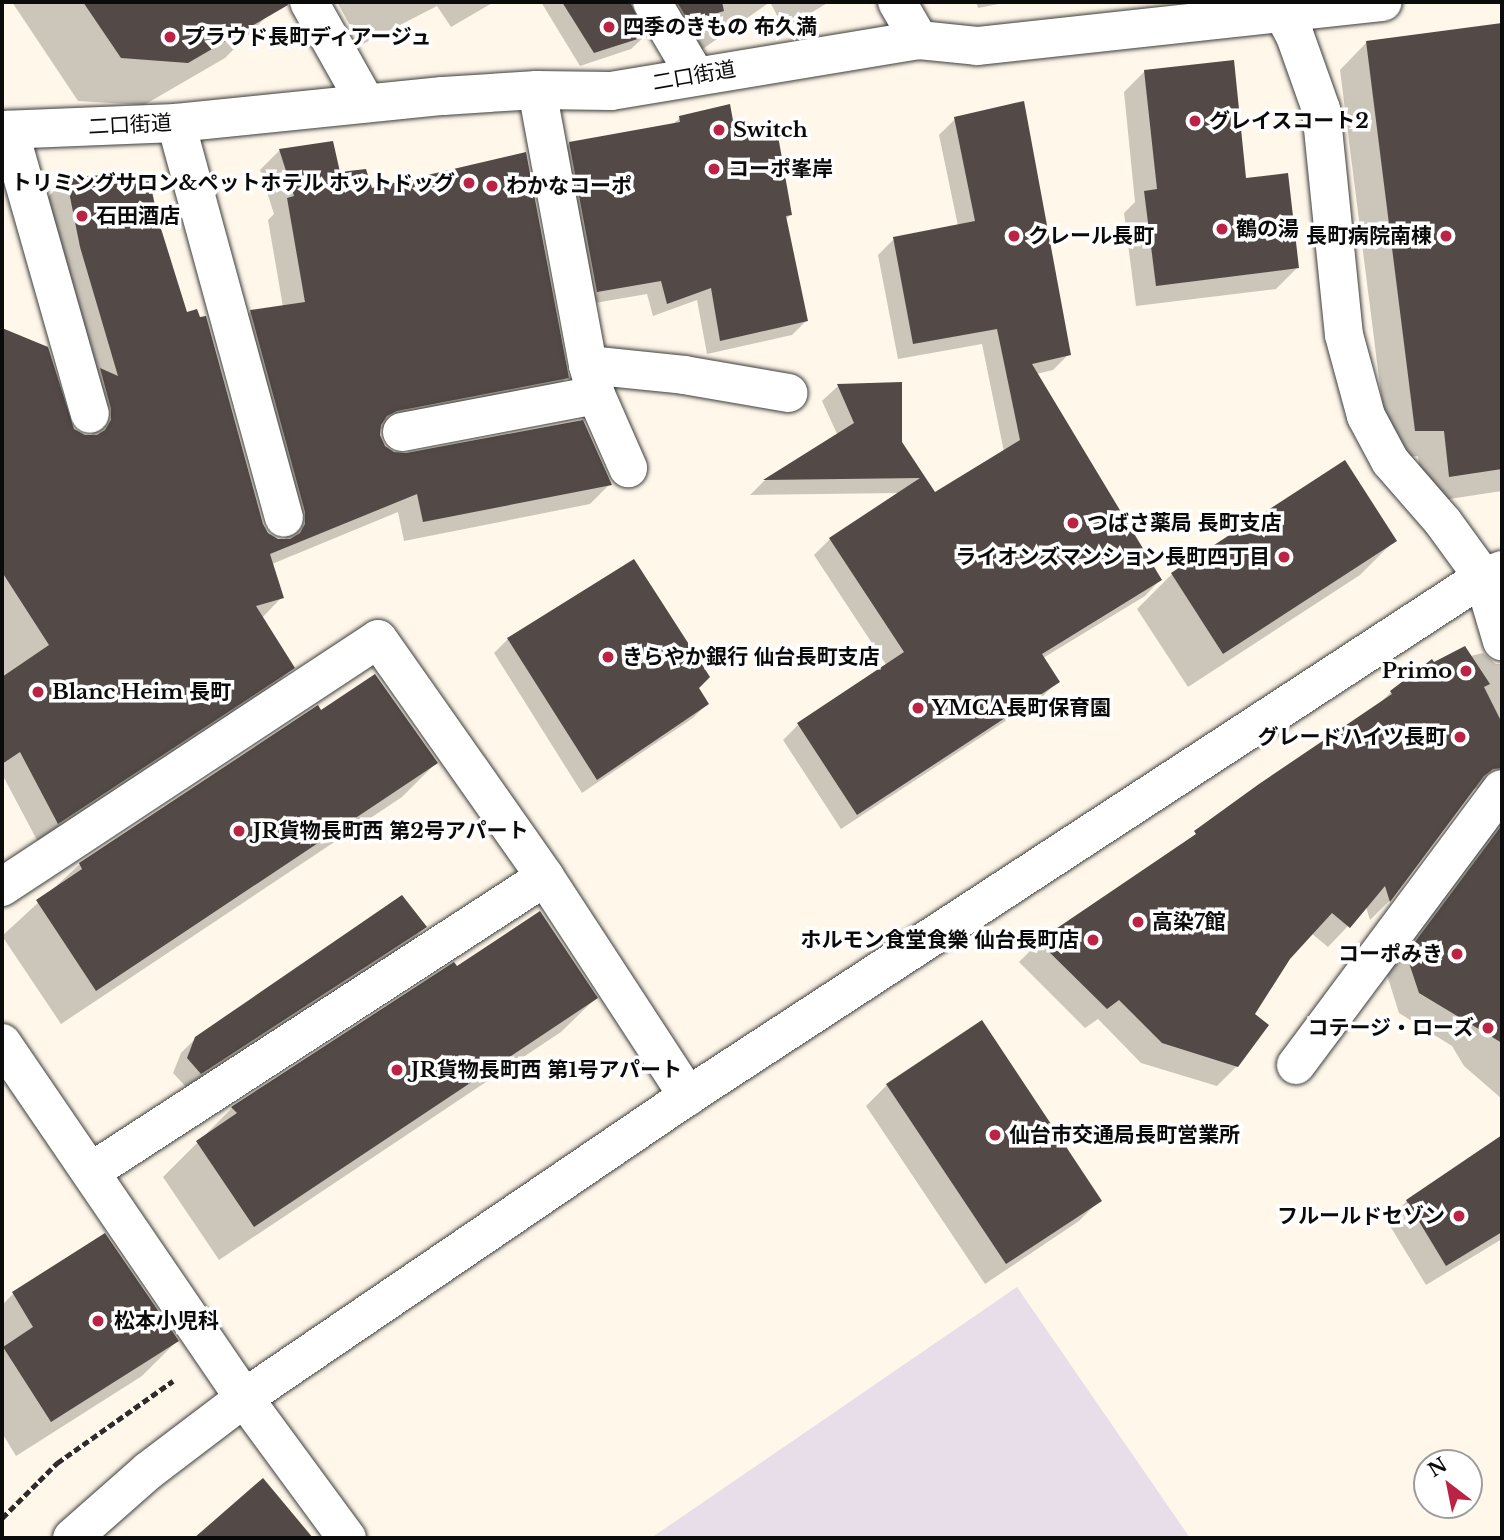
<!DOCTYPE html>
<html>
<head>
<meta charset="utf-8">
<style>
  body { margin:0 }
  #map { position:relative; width:1504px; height:1540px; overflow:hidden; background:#fff7e9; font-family:"Libre Baskerville","Noto Sans JP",serif }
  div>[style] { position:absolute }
  .industrial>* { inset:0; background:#e7deea }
  .shadow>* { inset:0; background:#0003 }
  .building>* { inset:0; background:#534a47 }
  .path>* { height:4.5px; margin-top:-2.25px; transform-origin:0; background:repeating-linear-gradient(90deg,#2d2d2d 0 7px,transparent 0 10.5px) }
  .roads { filter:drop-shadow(0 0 2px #3e3e3e) drop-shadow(0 0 2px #3e3e3e) }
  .minor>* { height:38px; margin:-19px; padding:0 19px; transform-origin:19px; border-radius:19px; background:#fff }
  .dots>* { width:19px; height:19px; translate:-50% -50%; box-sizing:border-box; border:4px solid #fff; border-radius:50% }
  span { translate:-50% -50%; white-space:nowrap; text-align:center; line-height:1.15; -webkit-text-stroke:7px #fff; paint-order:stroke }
  .poi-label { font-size:21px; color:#0b0b0b; font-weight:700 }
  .left { translate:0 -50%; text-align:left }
  .right { translate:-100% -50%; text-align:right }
  .street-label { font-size:21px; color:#0b0b0b }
  .frame { position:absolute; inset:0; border:4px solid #0b0b0b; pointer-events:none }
  .north { position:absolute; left:1413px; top:1449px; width:70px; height:70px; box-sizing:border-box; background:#fff; border:2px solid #9d9d9d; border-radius:50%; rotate:328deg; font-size:19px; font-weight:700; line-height:28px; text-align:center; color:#0b0b0b }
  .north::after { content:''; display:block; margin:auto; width:24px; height:32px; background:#bb2345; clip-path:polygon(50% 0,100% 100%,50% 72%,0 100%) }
</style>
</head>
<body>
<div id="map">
  <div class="industrial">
    <div style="clip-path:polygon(1017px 1287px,1190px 1538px,651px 1538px)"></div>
  </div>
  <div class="shadow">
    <div style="clip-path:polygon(12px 2px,260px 2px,268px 15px,225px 58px,144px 105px,78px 101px)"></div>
    <div style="clip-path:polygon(337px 2px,494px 2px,451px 27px,437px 6px,361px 45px)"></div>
    <div style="clip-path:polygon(541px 2px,628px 2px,645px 36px,631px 49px,580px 66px)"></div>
    <div style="clip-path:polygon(654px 2px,829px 2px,784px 29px,770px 2px,697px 53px)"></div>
    <div style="clip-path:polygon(976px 2px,1009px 2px,978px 8px)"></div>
    <div style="clip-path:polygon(1502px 25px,1502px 491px,1423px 503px,1418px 456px,1389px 457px,1340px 70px,1366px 43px)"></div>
    <div style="clip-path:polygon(1145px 71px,1245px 180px,1297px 268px,1276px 289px,1136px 306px,1124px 213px,1135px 202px,1124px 92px)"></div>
    <div style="clip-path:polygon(680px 118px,734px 139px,790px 215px,785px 220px,806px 321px,792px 335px,707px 354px,697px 300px,653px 316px,647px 294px,583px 305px,556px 157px,570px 143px,672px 125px)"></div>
    <div style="clip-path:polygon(955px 119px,1069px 354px,1053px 370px,1036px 374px,1160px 580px,1145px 596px,1043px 658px,1058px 681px,1042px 697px,841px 829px,783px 740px,798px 725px,887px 666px,814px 555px,830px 539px,901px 493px,750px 495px,764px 481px,838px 436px,822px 401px,838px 386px,900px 384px,901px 443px,935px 494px,1004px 452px,982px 344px,898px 359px,878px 255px,894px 239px,958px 226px,939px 135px)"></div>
    <div style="clip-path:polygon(280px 150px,370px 190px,567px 377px,547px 397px,380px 429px,379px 437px,385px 448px,394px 454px,609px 485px,590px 504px,404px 541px,398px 512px,272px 564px,282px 597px,262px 618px,293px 667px,273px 687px,38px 842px,2px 774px,2px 330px,47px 348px,73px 430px,84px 437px,92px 437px,47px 198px,67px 178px,156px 220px,186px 314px,261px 524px,267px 534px,277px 541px,286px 541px,231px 331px,251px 311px,283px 307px,268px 220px,274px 214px,260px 170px)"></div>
    <div style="clip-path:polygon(1395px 540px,1360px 575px,1188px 687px,1137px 609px,1172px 574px)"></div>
    <div style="clip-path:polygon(508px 639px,697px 688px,707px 704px,693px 718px,582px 793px,494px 653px)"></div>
    <div style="clip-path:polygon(1483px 653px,1496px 664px,1502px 664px,1502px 801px,1483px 787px,1473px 789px,1389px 901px,1370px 920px,1366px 907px,1328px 947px,1311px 933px,1289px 958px,1252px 1014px,1237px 1066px,1217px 1086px,1141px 1063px,1098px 1019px,1085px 1028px,1019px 962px,1039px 942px,1183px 844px,1260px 785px,1375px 708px,1391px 692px,1433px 665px)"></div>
    <div style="clip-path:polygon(321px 712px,436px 763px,402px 797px,61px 1024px,2px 936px,80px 864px)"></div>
    <div style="clip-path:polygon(1502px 817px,1502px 1099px,1464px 1066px,1452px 1046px,1399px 1013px,1387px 975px)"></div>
    <div style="clip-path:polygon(425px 927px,411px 942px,186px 1087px,173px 1073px,181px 1053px,196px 1038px)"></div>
    <div style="clip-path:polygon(457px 968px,596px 998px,561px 1032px,219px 1260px,163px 1177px,232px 1108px)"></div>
    <div style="clip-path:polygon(887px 1085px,1100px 1200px,1079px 1221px,985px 1284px,866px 1106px)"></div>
    <div style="clip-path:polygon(1502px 1137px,1502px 1239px,1426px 1285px,1387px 1221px,1407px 1201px)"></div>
    <div style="clip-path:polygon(105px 1236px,177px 1341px,142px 1376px,16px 1456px,2px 1433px,2px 1305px,13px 1294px)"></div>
  </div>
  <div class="building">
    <div style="clip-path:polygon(83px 2px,287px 2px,288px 5px,188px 63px,121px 58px)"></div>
    <div style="clip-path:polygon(562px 2px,630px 2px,647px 36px,594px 53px)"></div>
    <div style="clip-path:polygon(677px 2px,722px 2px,724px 11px,689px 22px)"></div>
    <div style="clip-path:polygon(1502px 23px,1502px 469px,1449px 477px,1444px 431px,1415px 431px,1366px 41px)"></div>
    <div style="clip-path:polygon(1234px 60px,1246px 178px,1288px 173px,1299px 268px,1156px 286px,1144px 191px,1157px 189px,1144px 70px)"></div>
    <div style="clip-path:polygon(1024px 101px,1071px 355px,1032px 364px,1162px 580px,1042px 654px,1060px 682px,857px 815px,797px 723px,904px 652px,829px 538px,920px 478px,763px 480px,854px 423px,837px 384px,902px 382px,902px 442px,935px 492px,1020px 440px,997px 329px,913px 344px,893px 237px,975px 221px,954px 117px)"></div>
    <div style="clip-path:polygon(730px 104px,736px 137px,777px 130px,792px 215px,786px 216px,808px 321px,720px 341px,711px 288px,667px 304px,661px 281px,597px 292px,569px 142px,680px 122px,679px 116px)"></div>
    <div style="clip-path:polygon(333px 141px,340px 172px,366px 169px,372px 188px,526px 152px,569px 378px,397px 411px,387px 416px,381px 425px,380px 435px,385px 446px,394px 452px,406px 453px,583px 420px,612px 485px,423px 522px,417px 494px,270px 554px,284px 598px,256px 606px,295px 668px,58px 824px,20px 752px,2px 764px,2px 677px,49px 645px,2px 572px,2px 328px,48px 347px,74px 429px,85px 435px,97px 435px,105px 430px,111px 420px,111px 409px,100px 368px,118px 376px,80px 247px,66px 177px,148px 173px,158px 219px,187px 312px,197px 309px,200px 317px,206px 316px,263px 524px,268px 533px,278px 539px,290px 539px,300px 533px,305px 524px,305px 512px,250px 310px,305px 302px,287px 198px,294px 196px,279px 149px)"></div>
    <div style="clip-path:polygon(1345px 460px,1397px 541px,1223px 654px,1171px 573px)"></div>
    <div style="clip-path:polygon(634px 559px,710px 677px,699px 688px,709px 704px,597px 780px,507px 638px)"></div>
    <div style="clip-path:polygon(1465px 646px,1490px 684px,1484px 687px,1502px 723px,1502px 768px,1493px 769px,1484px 776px,1390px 902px,1385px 886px,1350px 928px,1332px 913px,1290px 959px,1255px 1014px,1269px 1025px,1238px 1067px,1162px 1043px,1119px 1000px,1107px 1009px,1038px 941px,1196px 834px,1194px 831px,1259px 784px,1392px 694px,1390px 691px,1432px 659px,1434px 662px)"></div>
    <div style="clip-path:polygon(375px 674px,438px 763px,96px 991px,36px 900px,82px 869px,79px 863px,318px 705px,321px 710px)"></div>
    <div style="clip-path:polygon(1502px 825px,1502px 1043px,1419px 993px,1406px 954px)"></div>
    <div style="clip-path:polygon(402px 895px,427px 927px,201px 1074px,187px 1058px,195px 1037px)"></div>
    <div style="clip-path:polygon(540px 911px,598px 998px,254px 1227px,196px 1141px,237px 1113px,231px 1107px,454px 962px,457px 966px)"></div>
    <div style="clip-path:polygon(982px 1020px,1102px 1201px,1006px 1264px,886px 1084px)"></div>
    <div style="clip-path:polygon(1502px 1135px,1502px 1232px,1446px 1266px,1406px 1200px)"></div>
    <div style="clip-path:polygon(105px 1233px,179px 1341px,51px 1422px,3px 1347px,33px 1327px,12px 1292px)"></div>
    <div style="clip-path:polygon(263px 1478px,313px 1538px,194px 1538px)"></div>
  </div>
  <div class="path">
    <div style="left:2px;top:1518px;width:78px;rotate:-45deg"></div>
    <div style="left:57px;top:1463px;width:142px;rotate:-35.3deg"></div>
  </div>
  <div class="roads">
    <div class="minor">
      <div style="left:309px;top:2px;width:116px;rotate:60.6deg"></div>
      <div style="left:652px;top:2px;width:85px;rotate:59.5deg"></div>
      <div style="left:897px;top:2px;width:44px;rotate:59.9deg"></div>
      <div style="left:1277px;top:2px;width:38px;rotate:62deg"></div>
      <div style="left:1295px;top:36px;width:77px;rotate:70.4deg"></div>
      <div style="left:1321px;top:109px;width:227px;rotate:84.2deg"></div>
      <div style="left:1344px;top:335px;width:84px;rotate:74.8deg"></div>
      <div style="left:1366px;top:416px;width:51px;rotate:61.9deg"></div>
      <div style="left:1390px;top:461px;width:81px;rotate:49deg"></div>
      <div style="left:1443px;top:522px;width:68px;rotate:54deg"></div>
      <div style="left:1483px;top:577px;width:67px;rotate:73.5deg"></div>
      <div style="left:537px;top:90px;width:280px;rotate:79.5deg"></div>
      <div style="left:588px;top:365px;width:31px;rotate:75deg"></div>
      <div style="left:596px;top:395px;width:80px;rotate:66.3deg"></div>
      <div style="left:176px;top:123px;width:409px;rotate:74.7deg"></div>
      <div style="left:2px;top:130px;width:174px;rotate:-2.3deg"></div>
      <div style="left:176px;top:123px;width:268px;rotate:-5.8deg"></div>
      <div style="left:443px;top:96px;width:94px;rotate:-3.7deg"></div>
      <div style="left:537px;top:90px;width:74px;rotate:0.8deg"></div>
      <div style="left:611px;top:91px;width:312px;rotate:-9.4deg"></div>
      <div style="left:919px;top:40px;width:58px;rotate:5.9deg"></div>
      <div style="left:977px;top:46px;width:408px;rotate:-6.2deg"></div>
      <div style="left:9px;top:130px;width:295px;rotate:74.1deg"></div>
      <div style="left:588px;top:365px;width:97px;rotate:5.9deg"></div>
      <div style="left:684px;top:375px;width:106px;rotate:9.8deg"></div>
      <div style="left:402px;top:432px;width:197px;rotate:-10.8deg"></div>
      <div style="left:2px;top:887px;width:450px;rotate:-33.4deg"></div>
      <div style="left:378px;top:639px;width:291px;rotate:54.9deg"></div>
      <div style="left:545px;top:877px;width:262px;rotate:56.9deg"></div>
      <div style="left:2px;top:1043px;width:430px;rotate:55.7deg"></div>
      <div style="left:244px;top:1398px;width:174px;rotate:53.7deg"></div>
      <div style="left:1296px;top:1065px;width:344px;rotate:-53.3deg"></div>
      <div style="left:92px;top:1171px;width:540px;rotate:-32.98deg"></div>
      <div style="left:72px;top:1538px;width:101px;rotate:-41.4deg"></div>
      <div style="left:148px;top:1471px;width:121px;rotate:-37.2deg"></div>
      <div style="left:244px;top:1398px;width:537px;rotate:-34.22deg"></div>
      <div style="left:688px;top:1096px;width:949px;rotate:-33.14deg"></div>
      <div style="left:1483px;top:577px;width:20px;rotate:-20deg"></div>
    </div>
  </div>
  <div class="dots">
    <div style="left:609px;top:27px;background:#bb2345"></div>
    <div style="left:170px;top:37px;background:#bb2345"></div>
    <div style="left:1195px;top:121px;background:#bb2345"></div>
    <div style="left:719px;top:130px;background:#bb2345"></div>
    <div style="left:714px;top:169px;background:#bb2345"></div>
    <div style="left:469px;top:183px;background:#bb2345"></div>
    <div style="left:492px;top:186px;background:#bb2345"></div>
    <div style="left:82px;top:216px;background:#bb2345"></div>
    <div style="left:1222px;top:229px;background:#bb2345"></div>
    <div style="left:1014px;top:236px;background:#bb2345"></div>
    <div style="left:1446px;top:236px;background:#bb2345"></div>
    <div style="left:1073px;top:523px;background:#bb2345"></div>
    <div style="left:1284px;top:557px;background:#bb2345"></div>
    <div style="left:608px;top:657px;background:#bb2345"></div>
    <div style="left:1466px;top:671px;background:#bb2345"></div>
    <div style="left:38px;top:692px;background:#bb2345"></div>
    <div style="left:918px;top:708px;background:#bb2345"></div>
    <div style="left:1460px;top:737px;background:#bb2345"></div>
    <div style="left:239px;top:831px;background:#bb2345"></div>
    <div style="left:1138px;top:922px;background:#bb2345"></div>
    <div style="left:1093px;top:940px;background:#bb2345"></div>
    <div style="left:1457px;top:954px;background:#bb2345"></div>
    <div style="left:1488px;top:1028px;background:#bb2345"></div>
    <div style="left:397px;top:1070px;background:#bb2345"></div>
    <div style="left:995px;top:1135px;background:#bb2345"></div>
    <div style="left:1459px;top:1216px;background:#bb2345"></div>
    <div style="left:98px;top:1321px;background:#bb2345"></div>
  </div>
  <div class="poi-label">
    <span class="left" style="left:623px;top:27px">四季のきもの 布久満</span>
    <span class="left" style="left:184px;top:37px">プラウド長町ディアージュ</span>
    <span class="left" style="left:1209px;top:121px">グレイスコート2</span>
    <span class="left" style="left:733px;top:130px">Switch</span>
    <span class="left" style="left:728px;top:169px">コーポ峯岸</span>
    <span class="right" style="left:455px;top:183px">トリミングサロン&amp;ペットホテル ホットドッグ</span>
    <span class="left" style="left:506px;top:186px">わかなコーポ</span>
    <span class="left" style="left:96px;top:216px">石田酒店</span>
    <span class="left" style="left:1236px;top:229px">鶴の湯</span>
    <span class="left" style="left:1028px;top:236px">クレール長町</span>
    <span class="right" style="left:1432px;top:236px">長町病院南棟</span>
    <span class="left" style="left:1087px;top:523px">つばさ薬局 長町支店</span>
    <span class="right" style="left:1270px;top:557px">ライオンズマンション長町四丁目</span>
    <span class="left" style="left:622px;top:657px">きらやか銀行 仙台長町支店</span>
    <span class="right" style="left:1452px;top:671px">Primo</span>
    <span class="left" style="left:52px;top:692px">Blanc Heim 長町</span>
    <span class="left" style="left:932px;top:708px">YMCA長町保育園</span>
    <span class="right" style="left:1446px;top:737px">グレードハイツ長町</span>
    <span class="left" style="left:253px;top:831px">JR貨物長町西 第2号アパート</span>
    <span class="left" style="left:1152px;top:922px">高染7館</span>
    <span class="right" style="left:1079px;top:940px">ホルモン食堂食樂 仙台長町店</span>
    <span class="right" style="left:1443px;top:954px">コーポみき</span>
    <span class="right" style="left:1474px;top:1028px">コテージ・ローズ</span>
    <span class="left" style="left:411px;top:1070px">JR貨物長町西 第1号アパート</span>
    <span class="left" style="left:1009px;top:1135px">仙台市交通局長町営業所</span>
    <span class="right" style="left:1445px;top:1216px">フルールドセゾン</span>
    <span class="left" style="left:114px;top:1321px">松本小児科</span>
  </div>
  <div class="street-label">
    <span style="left:694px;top:76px;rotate:-10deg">二口街道</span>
    <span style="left:130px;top:125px;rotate:-3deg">二口街道</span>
  </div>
  <div class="frame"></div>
  <div class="north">N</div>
</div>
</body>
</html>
